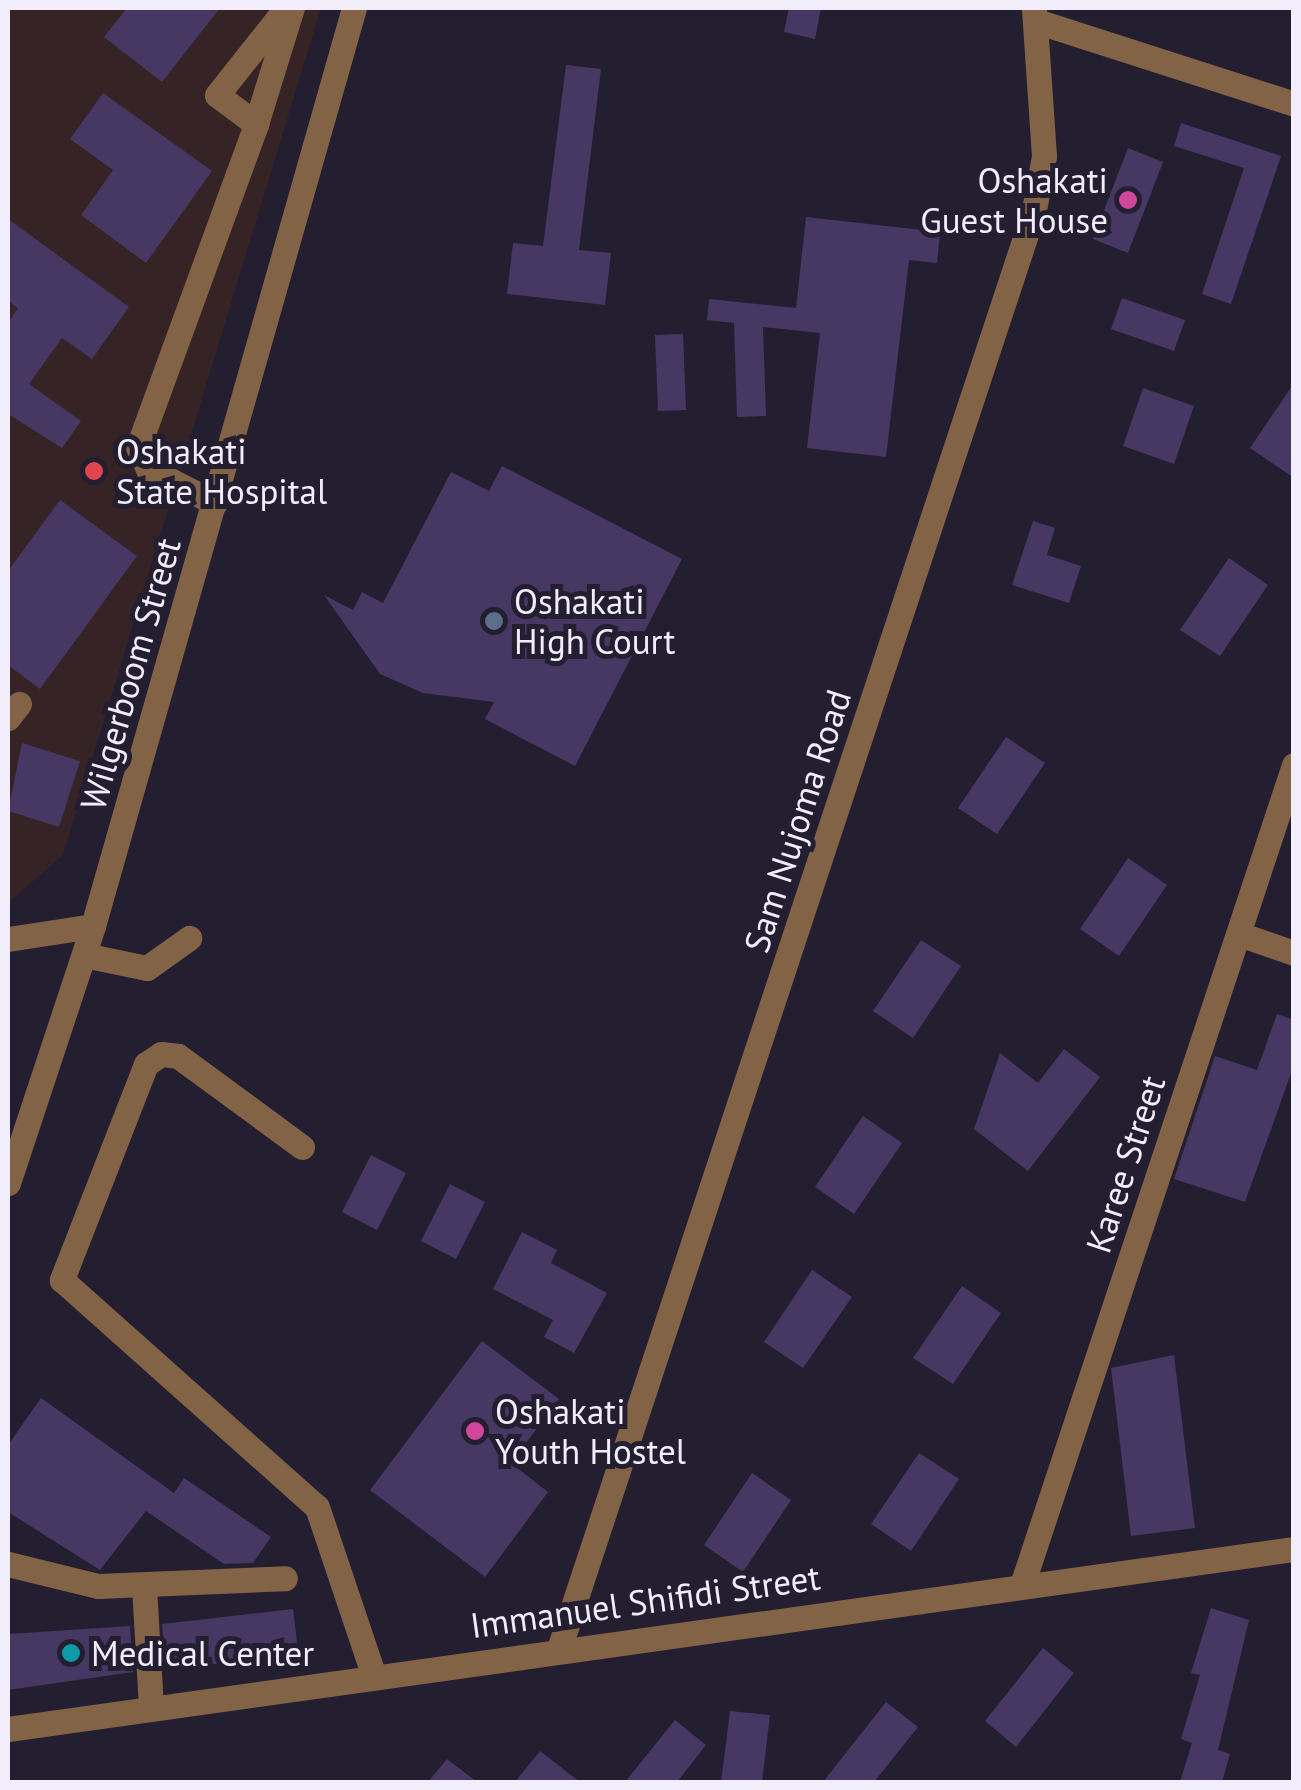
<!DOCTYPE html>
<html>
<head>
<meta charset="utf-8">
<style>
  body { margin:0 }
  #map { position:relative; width:1301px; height:1790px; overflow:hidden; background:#241e31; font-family:"PT Sans",sans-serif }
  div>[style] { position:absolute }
  .medical>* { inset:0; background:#362325 }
  .building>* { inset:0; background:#463862 }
  .minor>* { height:25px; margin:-12.5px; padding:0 12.5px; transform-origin:12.5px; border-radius:12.5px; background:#836346 }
  .dots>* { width:28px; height:28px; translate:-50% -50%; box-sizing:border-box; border:5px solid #241e31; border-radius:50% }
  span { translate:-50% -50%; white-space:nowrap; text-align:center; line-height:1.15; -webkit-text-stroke:10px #241e31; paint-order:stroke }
  .poi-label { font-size:35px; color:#f1edfb }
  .right { translate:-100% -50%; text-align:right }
  .left { translate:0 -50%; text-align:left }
  .street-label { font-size:35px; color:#f1edfb }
  .frame { position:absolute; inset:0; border:10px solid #f1edfb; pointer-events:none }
</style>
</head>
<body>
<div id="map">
  <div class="medical">
    <div style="clip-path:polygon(8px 8px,321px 8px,63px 855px,8px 903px)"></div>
  </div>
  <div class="building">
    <div style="clip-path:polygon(127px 8px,220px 8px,162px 82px,104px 37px)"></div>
    <div style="clip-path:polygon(789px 8px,821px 8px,815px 39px,784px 32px)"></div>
    <div style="clip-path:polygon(566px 65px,601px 69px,579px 250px,611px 253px,605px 305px,507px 294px,513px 243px,543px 246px)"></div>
    <div style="clip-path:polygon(103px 93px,212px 171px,146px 263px,81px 215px,113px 170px,70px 139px)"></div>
    <div style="clip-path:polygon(1181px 123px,1281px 156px,1231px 304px,1202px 294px,1244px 168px,1174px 146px)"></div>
    <div style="clip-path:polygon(1128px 148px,1163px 162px,1128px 253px,1093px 239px)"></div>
    <div style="clip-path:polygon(806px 217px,940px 232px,937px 263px,909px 260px,886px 457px,807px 448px,820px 333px,763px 327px,766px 416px,737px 417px,734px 323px,707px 320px,709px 299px,796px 308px)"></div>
    <div style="clip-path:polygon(8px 219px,129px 307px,92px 359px,62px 338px,29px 384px,81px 421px,62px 448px,8px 414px,8px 323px,18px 308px,8px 301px)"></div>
    <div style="clip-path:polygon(1122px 298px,1185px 320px,1174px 351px,1111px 329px)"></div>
    <div style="clip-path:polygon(683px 334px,686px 410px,658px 411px,655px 335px)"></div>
    <div style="clip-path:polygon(1294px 383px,1294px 478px,1250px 448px)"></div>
    <div style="clip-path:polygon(1143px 388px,1194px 406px,1174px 464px,1123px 446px)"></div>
    <div style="clip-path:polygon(502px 466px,682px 559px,575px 766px,485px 719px,494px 702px,423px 693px,380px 674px,324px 595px,353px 610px,362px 592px,383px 603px,451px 472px,489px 491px)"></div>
    <div style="clip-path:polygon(60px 500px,137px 556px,40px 689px,8px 665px,8px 571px)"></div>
    <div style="clip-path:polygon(1033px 521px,1055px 528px,1047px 555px,1081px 566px,1069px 603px,1012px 585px)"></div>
    <div style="clip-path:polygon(1229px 558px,1268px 585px,1220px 656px,1180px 630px)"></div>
    <div style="clip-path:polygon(1006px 737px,1045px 763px,997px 834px,958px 808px)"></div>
    <div style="clip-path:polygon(22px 743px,80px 761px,59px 827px,8px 811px)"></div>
    <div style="clip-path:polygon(1128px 858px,1167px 885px,1119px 956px,1080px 929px)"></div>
    <div style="clip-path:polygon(921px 940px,961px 966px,913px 1038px,873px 1011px)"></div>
    <div style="clip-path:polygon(1277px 1014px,1294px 1020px,1294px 1065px,1245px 1202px,1174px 1179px,1215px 1056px,1257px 1070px)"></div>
    <div style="clip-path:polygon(1064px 1049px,1100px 1077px,1028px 1171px,974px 1129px,1000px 1053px,1038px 1083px)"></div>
    <div style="clip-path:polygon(863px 1116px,902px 1143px,854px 1214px,815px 1187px)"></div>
    <div style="clip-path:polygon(371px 1155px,406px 1173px,377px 1230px,342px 1212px)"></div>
    <div style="clip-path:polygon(450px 1184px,485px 1202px,456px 1259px,421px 1241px)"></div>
    <div style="clip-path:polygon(522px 1232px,557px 1250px,551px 1263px,607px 1293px,574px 1353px,544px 1337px,553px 1320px,493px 1289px)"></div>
    <div style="clip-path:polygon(812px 1270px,852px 1297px,803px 1368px,764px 1342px)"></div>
    <div style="clip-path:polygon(962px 1286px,1001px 1313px,953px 1384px,913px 1358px)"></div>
    <div style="clip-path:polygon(482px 1341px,559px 1399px,511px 1463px,548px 1492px,485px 1577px,370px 1490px)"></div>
    <div style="clip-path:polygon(1174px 1355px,1195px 1528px,1131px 1536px,1111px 1368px)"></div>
    <div style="clip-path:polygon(41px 1398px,174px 1493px,184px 1478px,271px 1537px,253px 1563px,224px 1564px,146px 1511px,100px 1570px,8px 1512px,8px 1445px)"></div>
    <div style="clip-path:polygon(919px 1453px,959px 1479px,911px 1551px,871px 1524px)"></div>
    <div style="clip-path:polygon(752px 1473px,791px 1500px,743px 1572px,704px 1545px)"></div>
    <div style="clip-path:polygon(1211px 1608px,1249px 1620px,1218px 1750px,1230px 1754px,1222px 1782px,1180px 1782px,1192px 1743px,1181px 1739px,1200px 1675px,1191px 1673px)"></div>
    <div style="clip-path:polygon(293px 1609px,299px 1659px,165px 1667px,162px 1624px)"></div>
    <div style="clip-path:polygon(130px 1626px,133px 1672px,8px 1690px,8px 1634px)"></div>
    <div style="clip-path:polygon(1043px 1648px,1074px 1673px,1016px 1747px,985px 1721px)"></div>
    <div style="clip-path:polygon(886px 1702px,918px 1727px,874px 1782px,823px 1782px)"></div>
    <div style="clip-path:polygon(730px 1711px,770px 1715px,762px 1782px,721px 1782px)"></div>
    <div style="clip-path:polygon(675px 1720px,706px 1745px,677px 1782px,625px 1782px)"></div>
    <div style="clip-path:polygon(540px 1751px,580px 1782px,515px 1782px)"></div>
    <div style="clip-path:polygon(447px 1759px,477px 1782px,428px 1782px)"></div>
  </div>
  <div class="minor">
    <div style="left:286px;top:8px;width:111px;rotate:128.4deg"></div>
    <div style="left:217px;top:95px;width:49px;rotate:36.6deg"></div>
    <div style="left:256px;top:124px;width:121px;rotate:-72.8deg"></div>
    <div style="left:1036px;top:21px;width:271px;rotate:17.8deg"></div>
    <div style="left:215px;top:503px;width:75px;rotate:-153.1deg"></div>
    <div style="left:148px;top:469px;width:24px;rotate:-114deg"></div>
    <div style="left:138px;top:447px;width:344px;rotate:-69.9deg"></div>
    <div style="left:8px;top:718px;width:18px;rotate:-52deg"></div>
    <div style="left:1239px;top:934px;width:58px;rotate:19.1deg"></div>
    <div style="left:8px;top:939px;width:86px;rotate:-8.7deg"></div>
    <div style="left:84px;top:955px;width:64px;rotate:11.7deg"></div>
    <div style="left:147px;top:968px;width:52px;rotate:-35.5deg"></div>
    <div style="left:302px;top:1147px;width:154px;rotate:-143.7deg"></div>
    <div style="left:178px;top:1056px;width:17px;rotate:-173deg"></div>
    <div style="left:161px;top:1054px;width:18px;rotate:146deg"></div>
    <div style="left:146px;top:1064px;width:232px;rotate:111.3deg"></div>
    <div style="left:62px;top:1280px;width:341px;rotate:41.7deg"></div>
    <div style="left:317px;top:1507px;width:178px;rotate:71.4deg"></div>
    <div style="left:8px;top:1183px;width:271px;rotate:-71.7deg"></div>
    <div style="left:93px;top:926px;width:954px;rotate:-74.13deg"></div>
    <div style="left:8px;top:1564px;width:93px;rotate:13.7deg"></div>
    <div style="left:98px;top:1586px;width:187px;rotate:-2.4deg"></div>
    <div style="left:1022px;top:1585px;width:864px;rotate:-71.65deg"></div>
    <div style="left:144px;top:1586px;width:122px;rotate:86.7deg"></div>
    <div style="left:560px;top:1646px;width:1512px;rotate:-71.73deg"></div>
    <div style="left:1034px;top:210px;width:55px;rotate:-79.5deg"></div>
    <div style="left:1044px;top:156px;width:148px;rotate:-93.9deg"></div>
    <div style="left:8px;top:1729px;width:1299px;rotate:-7.97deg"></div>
  </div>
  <div class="dots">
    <div style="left:1128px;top:200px;background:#d1479c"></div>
    <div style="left:94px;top:471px;background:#e0444e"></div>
    <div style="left:494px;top:621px;background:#5c6f8a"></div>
    <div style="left:475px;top:1431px;background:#d1479c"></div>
    <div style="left:71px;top:1653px;background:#0f9aa8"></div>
  </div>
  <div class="poi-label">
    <span class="right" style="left:1108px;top:200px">Oshakati<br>Guest House</span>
    <span class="left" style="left:116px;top:471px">Oshakati<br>State Hospital</span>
    <span class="left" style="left:514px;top:621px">Oshakati<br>High Court</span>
    <span class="left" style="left:495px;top:1431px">Oshakati<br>Youth Hostel</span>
    <span class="left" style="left:91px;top:1653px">Medical Center</span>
  </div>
  <div class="street-label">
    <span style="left:130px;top:674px;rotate:-74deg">Wilgerboom Street</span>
    <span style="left:797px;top:821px;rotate:-72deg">Sam Nujoma Road</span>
    <span style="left:1125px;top:1164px;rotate:-72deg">Karee Street</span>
    <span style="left:645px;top:1601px;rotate:-8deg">Immanuel Shifidi Street</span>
  </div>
  <div class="frame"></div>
</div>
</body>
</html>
